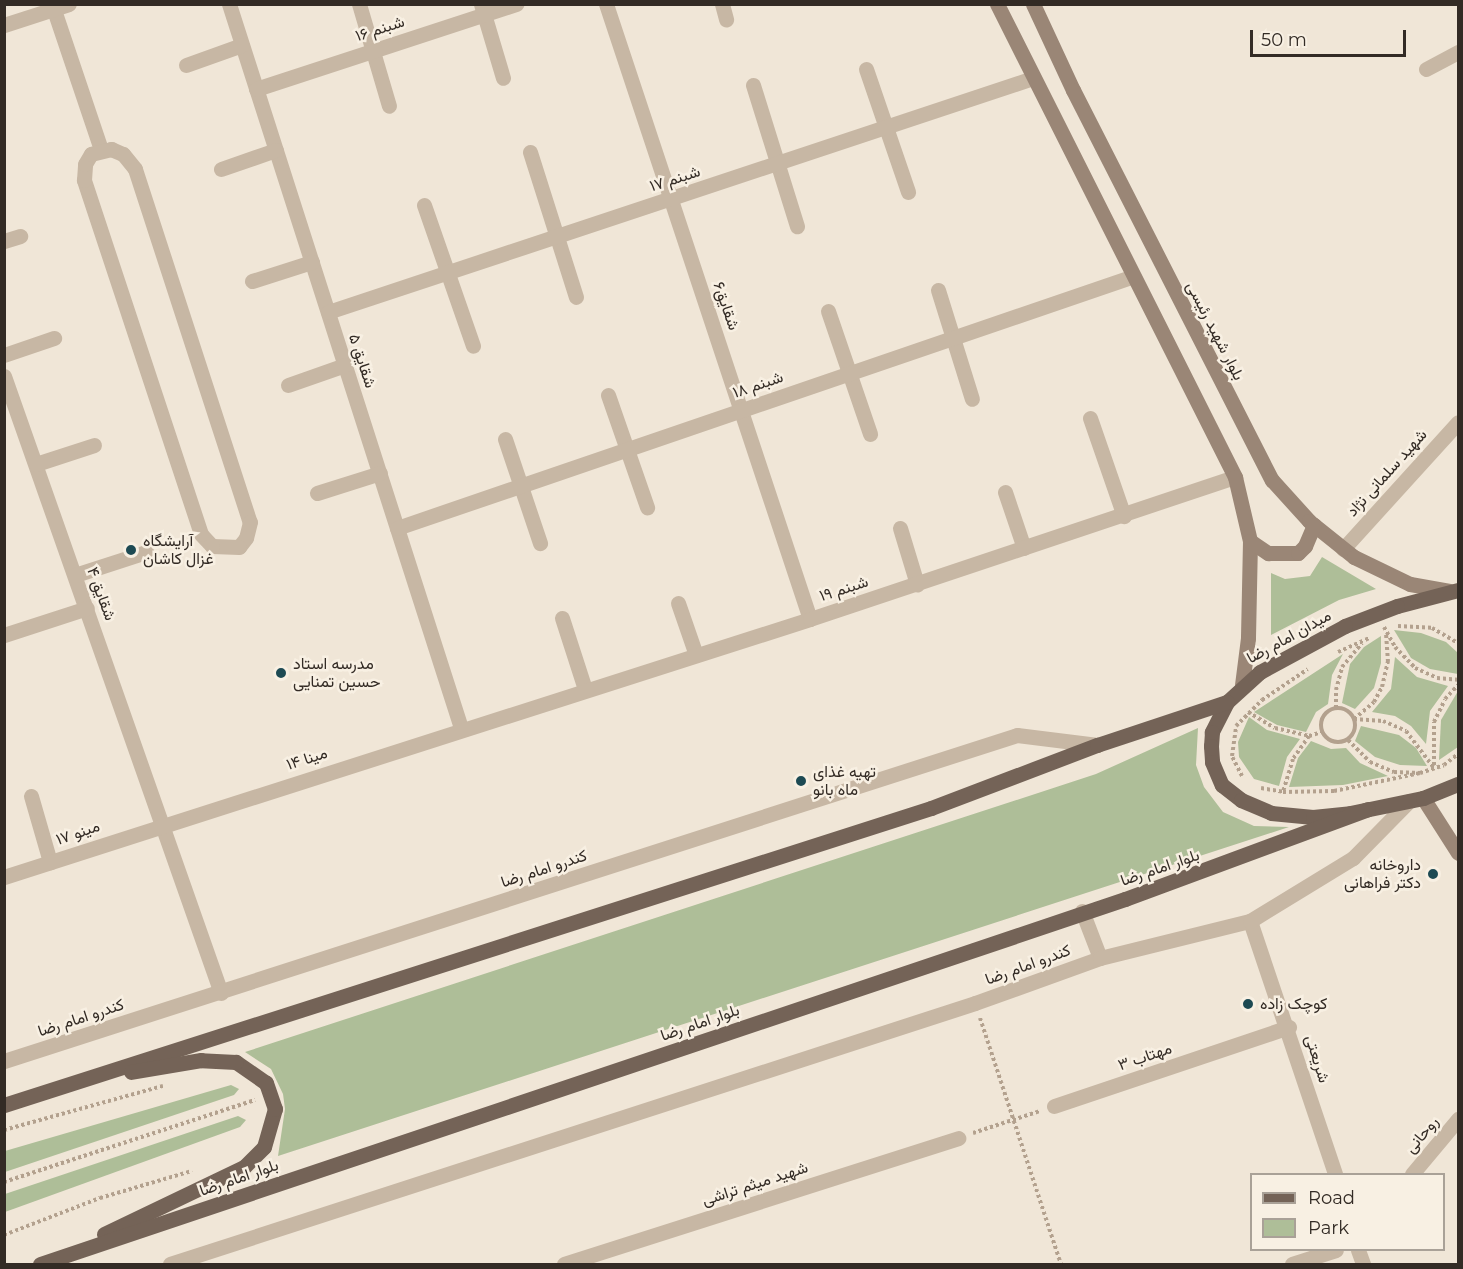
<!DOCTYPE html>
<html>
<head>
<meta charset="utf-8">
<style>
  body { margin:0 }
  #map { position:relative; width:1463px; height:1269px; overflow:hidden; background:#f0e6d7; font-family:Montserrat,Vazirmatn,sans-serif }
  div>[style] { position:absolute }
  .green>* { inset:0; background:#aebe98 }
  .path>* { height:4px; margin-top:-2px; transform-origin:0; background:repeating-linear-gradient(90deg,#b3a18e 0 3px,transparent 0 6px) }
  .path>.ring { margin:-2px; padding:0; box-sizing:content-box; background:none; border:4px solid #b3a18e; border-radius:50% }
  .street>* { height:15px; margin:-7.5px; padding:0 7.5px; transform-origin:7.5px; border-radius:7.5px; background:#c7b7a4 }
  .secondary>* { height:15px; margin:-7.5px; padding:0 7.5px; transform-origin:7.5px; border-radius:7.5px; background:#9a8676 }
  .primary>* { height:15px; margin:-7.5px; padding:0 7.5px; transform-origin:7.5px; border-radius:7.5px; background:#746357 }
  .dots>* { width:16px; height:16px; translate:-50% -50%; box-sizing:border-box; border:3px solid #f8f0e3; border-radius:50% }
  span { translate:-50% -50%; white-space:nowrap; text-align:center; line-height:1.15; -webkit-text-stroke:5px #f8f0e3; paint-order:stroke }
  .street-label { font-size:16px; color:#332b25 }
  .poi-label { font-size:16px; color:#332b25 }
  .left { translate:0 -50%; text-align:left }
  .right { translate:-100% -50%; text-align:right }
  .frame { position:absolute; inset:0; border:6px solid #332b25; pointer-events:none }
  .legend { position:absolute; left:1250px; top:1173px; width:195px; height:78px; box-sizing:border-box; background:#f8f0e3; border:2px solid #a9a197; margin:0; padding:8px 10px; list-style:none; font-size:18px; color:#332b25 }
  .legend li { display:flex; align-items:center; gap:12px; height:30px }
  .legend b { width:30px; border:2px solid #a9a197 }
  .scale { position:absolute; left:1250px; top:30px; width:156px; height:27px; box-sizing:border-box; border:3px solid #332b25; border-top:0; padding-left:8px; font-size:18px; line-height:21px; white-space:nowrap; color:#332b25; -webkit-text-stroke:4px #f8f0e3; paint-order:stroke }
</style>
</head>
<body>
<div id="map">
  <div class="green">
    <div style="clip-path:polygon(1322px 557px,1376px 589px,1339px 600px,1271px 635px,1271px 573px,1285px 579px,1310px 576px)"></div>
    <div style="clip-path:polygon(1394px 630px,1421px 633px,1446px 642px,1458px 653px,1458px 674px,1430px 669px,1411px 658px)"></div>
    <div style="clip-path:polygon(1381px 636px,1381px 663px,1374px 688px,1355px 709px,1342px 703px,1350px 664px,1364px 647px)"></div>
    <div style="clip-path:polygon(1343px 654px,1332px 675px,1328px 704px,1316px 712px,1306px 732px,1277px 725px,1254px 712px)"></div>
    <div style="clip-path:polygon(1395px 657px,1417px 677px,1448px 686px,1430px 711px,1426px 744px,1411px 726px,1395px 716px,1372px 712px,1391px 689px)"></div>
    <div style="clip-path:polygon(1458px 691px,1458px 747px,1439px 760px,1441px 720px)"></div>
    <div style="clip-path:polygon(1249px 717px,1267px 730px,1300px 739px,1287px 757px,1279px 786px,1254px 779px,1239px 757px,1238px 742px)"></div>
    <div style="clip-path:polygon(1361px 726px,1399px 735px,1416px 748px,1427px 766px,1400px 765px,1375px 757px,1355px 741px)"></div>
    <div style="clip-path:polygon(1198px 728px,1196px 765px,1204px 787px,1223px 812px,1254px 826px,1289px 827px,278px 1156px,285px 1109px,283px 1094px,271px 1069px,245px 1052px,1096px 774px)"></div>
    <div style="clip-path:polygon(1311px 741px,1331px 749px,1346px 748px,1360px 763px,1388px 776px,1343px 785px,1289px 787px,1298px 758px)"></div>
    <div style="clip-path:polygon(231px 1085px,239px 1089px,234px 1095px,5px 1172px,5px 1151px)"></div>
    <div style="clip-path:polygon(238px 1116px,246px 1120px,240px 1127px,5px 1212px,5px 1194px)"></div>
  </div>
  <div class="path">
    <div style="left:1398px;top:626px;width:34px;rotate:3deg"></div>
    <div style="left:1432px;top:628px;width:30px;rotate:30deg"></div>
    <div style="left:1384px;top:627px;width:23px;rotate:61deg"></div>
    <div style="left:1395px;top:647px;width:29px;rotate:46deg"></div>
    <div style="left:1415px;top:668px;width:24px;rotate:24deg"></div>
    <div style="left:1437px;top:678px;width:21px;rotate:5deg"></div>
    <div style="left:1338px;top:652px;width:34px;rotate:-24deg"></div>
    <div class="ring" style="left:1321px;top:708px;width:30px;height:30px"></div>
    <div style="left:1336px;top:708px;width:18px;rotate:-90deg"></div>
    <div style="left:1336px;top:690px;width:24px;rotate:-75deg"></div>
    <div style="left:1342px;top:667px;width:31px;rotate:-50deg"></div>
    <div style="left:1248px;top:712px;width:31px;rotate:31deg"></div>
    <div style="left:1275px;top:728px;width:35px;rotate:13deg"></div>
    <div style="left:1309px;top:736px;width:28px;rotate:125deg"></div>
    <div style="left:1293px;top:759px;width:34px;rotate:107deg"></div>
    <div style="left:1354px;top:719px;width:29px;rotate:4deg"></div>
    <div style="left:1383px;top:721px;width:25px;rotate:23deg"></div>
    <div style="left:1406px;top:731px;width:46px;rotate:52.9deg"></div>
    <div style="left:1354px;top:719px;width:26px;rotate:-40deg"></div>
    <div style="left:1374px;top:702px;width:17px;rotate:-62deg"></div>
    <div style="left:1382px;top:687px;width:26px;rotate:-77deg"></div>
    <div style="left:1388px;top:662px;width:28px;rotate:-94deg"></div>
    <div style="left:1309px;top:736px;width:14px;rotate:-17deg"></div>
    <div style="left:1348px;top:740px;width:31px;rotate:45deg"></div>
    <div style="left:1370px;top:762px;width:26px;rotate:23deg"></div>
    <div style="left:1394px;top:772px;width:26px;rotate:2deg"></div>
    <div style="left:1420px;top:773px;width:25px;rotate:-18deg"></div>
    <div style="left:1444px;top:765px;width:18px;rotate:-38deg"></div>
    <div style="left:1434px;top:765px;width:43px;rotate:-90deg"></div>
    <div style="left:1434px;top:722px;width:25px;rotate:-64deg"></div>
    <div style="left:1445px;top:699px;width:19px;rotate:-47deg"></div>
    <div style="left:1242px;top:776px;width:22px;rotate:-117deg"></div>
    <div style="left:1232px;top:756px;width:30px;rotate:-82deg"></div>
    <div style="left:1236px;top:726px;width:37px;rotate:-45deg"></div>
    <div style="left:1262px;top:700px;width:55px;rotate:-34deg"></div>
    <div style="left:1261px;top:788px;width:22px;rotate:10deg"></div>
    <div style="left:1283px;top:792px;width:51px;rotate:-1.1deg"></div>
    <div style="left:1334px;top:791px;width:88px;rotate:-11.8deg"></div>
    <div style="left:980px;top:1018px;width:259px;rotate:71.8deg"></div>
    <div style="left:4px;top:1130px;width:165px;rotate:-15.5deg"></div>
    <div style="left:973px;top:1133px;width:71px;rotate:-18.2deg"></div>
    <div style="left:4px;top:1182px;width:264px;rotate:-18.1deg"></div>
    <div style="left:4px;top:1235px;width:103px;rotate:-21.1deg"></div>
    <div style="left:100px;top:1198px;width:96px;rotate:-16.4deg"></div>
  </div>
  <div class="street">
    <div style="left:52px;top:4px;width:154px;rotate:71.4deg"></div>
    <div style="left:229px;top:4px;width:760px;rotate:72.23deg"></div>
    <div style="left:359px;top:4px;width:106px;rotate:73.6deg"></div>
    <div style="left:481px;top:4px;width:77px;rotate:73.4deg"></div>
    <div style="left:606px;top:4px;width:648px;rotate:71.65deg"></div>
    <div style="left:722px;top:4px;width:16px;rotate:75deg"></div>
    <div style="left:4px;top:25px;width:68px;rotate:-17.9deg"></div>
    <div style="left:186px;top:65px;width:59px;rotate:-19.7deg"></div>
    <div style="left:866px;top:69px;width:130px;rotate:71.1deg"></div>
    <div style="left:1426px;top:69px;width:36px;rotate:-28deg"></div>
    <div style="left:753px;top:85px;width:148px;rotate:72.7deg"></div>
    <div style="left:256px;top:89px;width:274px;rotate:-18.1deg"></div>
    <div style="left:111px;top:149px;width:13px;rotate:23deg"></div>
    <div style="left:123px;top:154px;width:19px;rotate:51deg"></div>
    <div style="left:135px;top:169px;width:371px;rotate:72deg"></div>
    <div style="left:250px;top:522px;width:16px;rotate:104deg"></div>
    <div style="left:246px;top:538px;width:11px;rotate:128deg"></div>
    <div style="left:239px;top:547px;width:27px;rotate:-178deg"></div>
    <div style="left:212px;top:546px;width:16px;rotate:-133deg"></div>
    <div style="left:201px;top:534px;width:373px;rotate:-108.3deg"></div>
    <div style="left:84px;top:180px;width:16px;rotate:-86deg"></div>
    <div style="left:85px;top:164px;width:12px;rotate:-59deg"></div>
    <div style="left:91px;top:154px;width:21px;rotate:-14deg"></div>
    <div style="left:530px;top:152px;width:152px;rotate:72.4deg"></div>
    <div style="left:221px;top:169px;width:58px;rotate:-19.1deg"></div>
    <div style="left:424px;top:205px;width:149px;rotate:70.8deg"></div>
    <div style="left:4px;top:241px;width:17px;rotate:-17deg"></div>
    <div style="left:252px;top:281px;width:63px;rotate:-17.6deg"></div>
    <div style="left:938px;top:290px;width:114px;rotate:72.7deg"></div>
    <div style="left:828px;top:311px;width:130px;rotate:71.1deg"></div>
    <div style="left:328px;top:312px;width:743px;rotate:-18.36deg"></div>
    <div style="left:4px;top:355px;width:53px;rotate:-18.8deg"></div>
    <div style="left:4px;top:376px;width:654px;rotate:70.62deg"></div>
    <div style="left:288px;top:385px;width:60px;rotate:-19.3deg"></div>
    <div style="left:608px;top:395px;width:119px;rotate:70.8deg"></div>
    <div style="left:1090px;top:418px;width:104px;rotate:70.9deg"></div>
    <div style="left:505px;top:439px;width:110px;rotate:71.4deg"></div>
    <div style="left:36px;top:464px;width:61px;rotate:-18.1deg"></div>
    <div style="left:1005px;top:492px;width:59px;rotate:71.3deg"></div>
    <div style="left:317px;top:493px;width:66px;rotate:-17.6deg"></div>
    <div style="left:397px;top:528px;width:776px;rotate:-18.88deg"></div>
    <div style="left:900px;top:528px;width:59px;rotate:73.1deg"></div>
    <div style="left:1343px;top:549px;width:171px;rotate:-47.8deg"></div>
    <div style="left:75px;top:575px;width:75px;rotate:-17.9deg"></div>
    <div style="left:678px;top:603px;width:55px;rotate:70.9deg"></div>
    <div style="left:562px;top:618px;width:75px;rotate:72.1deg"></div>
    <div style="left:4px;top:635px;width:87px;rotate:-18deg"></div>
    <div style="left:31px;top:796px;width:69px;rotate:73.9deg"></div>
    <div style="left:4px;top:877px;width:846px;rotate:-17.75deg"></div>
    <div style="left:810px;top:619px;width:448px;rotate:-18.5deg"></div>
    <div style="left:1082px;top:911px;width:50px;rotate:69deg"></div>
    <div style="left:1250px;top:921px;width:267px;rotate:71.4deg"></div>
    <div style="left:4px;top:1061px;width:1064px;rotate:-17.84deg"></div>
    <div style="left:1017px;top:735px;width:81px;rotate:7.1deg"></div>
    <div style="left:1054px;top:1106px;width:248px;rotate:-18.6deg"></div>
    <div style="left:1412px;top:1174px;width:72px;rotate:-50.1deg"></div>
    <div style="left:1358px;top:1250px;width:15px;rotate:70deg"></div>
    <div style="left:170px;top:1264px;width:846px;rotate:-17.96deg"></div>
    <div style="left:975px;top:1003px;width:133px;rotate:-19.8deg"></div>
    <div style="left:1100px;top:958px;width:154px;rotate:-13.9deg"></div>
    <div style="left:1250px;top:921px;width:121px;rotate:-31.5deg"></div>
    <div style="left:1353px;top:858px;width:80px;rotate:-45.5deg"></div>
    <div style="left:564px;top:1264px;width:414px;rotate:-17.7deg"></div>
    <div style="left:1292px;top:1264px;width:46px;rotate:-17.7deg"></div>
  </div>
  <div class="secondary">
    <div style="left:997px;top:4px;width:530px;rotate:63.29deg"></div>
    <div style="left:1235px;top:477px;width:66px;rotate:76.8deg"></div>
    <div style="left:1250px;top:541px;width:97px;rotate:91.2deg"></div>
    <div style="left:1248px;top:638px;width:47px;rotate:97.3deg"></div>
    <div style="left:1033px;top:4px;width:95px;rotate:65.1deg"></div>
    <div style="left:1073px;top:90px;width:438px;rotate:63deg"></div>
    <div style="left:1272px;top:480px;width:55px;rotate:47.9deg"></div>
    <div style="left:1309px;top:521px;width:58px;rotate:38.7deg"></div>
    <div style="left:1354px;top:557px;width:62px;rotate:25.7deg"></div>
    <div style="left:1410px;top:584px;width:40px;rotate:10deg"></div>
    <div style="left:1250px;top:541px;width:22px;rotate:34deg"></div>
    <div style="left:1268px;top:553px;width:30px"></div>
    <div style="left:1298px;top:553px;width:10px;rotate:-45deg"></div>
    <div style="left:1305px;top:546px;width:23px;rotate:-67deg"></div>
    <div style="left:1423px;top:798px;width:65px;rotate:57.5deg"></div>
  </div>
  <div class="primary">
    <div style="left:1458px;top:590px;width:63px;rotate:165.3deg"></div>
    <div style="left:1397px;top:606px;width:56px;rotate:159deg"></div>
    <div style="left:1345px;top:626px;width:97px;rotate:151.6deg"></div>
    <div style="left:1260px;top:672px;width:45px;rotate:137.7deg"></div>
    <div style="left:1227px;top:702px;width:34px;rotate:117deg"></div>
    <div style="left:1212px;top:732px;width:14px;rotate:94deg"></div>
    <div style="left:1211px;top:746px;width:16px;rotate:86deg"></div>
    <div style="left:1212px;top:762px;width:25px;rotate:67deg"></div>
    <div style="left:1222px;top:785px;width:24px;rotate:38deg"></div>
    <div style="left:1241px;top:800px;width:33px;rotate:23deg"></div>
    <div style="left:1271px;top:813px;width:42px;rotate:5.4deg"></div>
    <div style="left:1313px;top:817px;width:37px;rotate:-6deg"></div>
    <div style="left:1350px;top:813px;width:75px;rotate:-11.6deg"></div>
    <div style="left:1423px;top:798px;width:38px;rotate:-22deg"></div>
    <div style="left:4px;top:1105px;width:973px;rotate:-17.76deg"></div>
    <div style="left:931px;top:808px;width:178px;rotate:-20.8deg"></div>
    <div style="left:1097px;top:745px;width:137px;rotate:-18.3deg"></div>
    <div style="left:104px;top:1234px;width:155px;rotate:-25.6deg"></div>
    <div style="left:244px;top:1167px;width:28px;rotate:-45deg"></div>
    <div style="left:264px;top:1147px;width:40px;rotate:-74deg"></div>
    <div style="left:275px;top:1109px;width:28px;rotate:-109deg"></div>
    <div style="left:266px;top:1083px;width:37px;rotate:-145deg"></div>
    <div style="left:236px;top:1062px;width:35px;rotate:-177deg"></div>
    <div style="left:201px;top:1060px;width:71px;rotate:170.3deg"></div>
    <div style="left:40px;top:1264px;width:1145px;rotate:-18.59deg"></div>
    <div style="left:1125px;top:899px;width:259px;rotate:-20.3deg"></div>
  </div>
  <div class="dots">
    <div style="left:131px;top:550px;background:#1d4a53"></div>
    <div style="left:281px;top:673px;background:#1d4a53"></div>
    <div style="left:801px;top:781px;background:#1d4a53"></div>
    <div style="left:1433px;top:874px;background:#1d4a53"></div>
    <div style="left:1248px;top:1004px;background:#1d4a53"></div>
  </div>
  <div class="street-label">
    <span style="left:380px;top:29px;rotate:-18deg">شبنم ۱۶</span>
    <span style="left:675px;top:179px;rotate:-18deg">شبنم ۱۷</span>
    <span style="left:726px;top:306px;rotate:71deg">شقایق۶</span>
    <span style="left:1215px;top:331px;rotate:63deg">بلوار شهید رئیسی</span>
    <span style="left:362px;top:361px;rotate:72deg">شقایق ۵</span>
    <span style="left:758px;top:385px;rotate:-19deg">شبنم ۱۸</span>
    <span style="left:1387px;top:473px;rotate:-48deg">شهید سلمانی نژاد</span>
    <span style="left:844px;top:589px;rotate:-18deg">شبنم ۱۹</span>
    <span style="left:101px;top:594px;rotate:70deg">شقایق ۴</span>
    <span style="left:1289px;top:637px;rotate:-29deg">میدان امام رضا</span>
    <span style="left:307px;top:759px;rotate:-18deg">مینا ۱۴</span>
    <span style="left:78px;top:833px;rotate:-19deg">مینو ۱۷</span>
    <span style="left:1160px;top:868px;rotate:-19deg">بلوار امام رضا</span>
    <span style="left:544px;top:869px;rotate:-18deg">کندرو امام رضا</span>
    <span style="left:1028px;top:965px;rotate:-20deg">کندرو امام رضا</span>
    <span style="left:81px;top:1018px;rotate:-18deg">کندرو امام رضا</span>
    <span style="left:700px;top:1023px;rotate:-19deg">بلوار امام رضا</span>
    <span style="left:1145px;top:1057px;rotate:-19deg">مهتاب ۳</span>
    <span style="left:1317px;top:1059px;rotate:73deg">شریعتی</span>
    <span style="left:1422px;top:1135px;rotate:-50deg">روحانی</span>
    <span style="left:239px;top:1178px;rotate:-19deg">بلوار امام رضا</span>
    <span style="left:755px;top:1184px;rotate:-18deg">شهید میثم تراشی</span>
  </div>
  <div class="poi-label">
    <span class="left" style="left:143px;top:550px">آرایشگاه<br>غزال کاشان</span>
    <span class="left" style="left:293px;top:673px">مدرسه استاد<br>حسین تمنایی</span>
    <span class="left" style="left:813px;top:781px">تهیه غذای<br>ماه بانو</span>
    <span class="right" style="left:1421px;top:874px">داروخانه<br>دکتر فراهانی</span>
    <span class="left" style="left:1260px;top:1004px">کوچک زاده</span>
  </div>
  <div class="frame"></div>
  <ul class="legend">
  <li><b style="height:8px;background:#746357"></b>Road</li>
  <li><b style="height:16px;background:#aebe98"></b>Park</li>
  </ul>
  <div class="scale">50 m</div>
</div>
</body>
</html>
